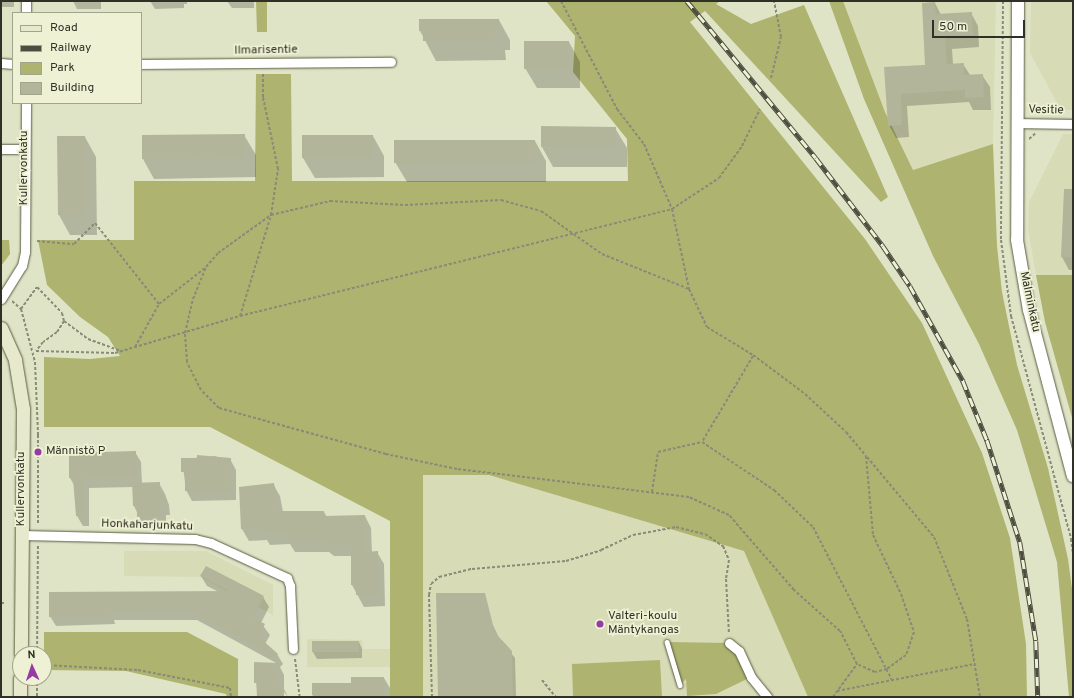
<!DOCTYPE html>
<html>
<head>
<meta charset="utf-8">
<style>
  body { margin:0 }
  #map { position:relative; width:1074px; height:698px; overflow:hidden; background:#e0e4c6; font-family:Overpass,sans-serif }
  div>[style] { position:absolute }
  .built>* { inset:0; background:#d7dbb6 }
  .green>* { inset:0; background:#aeb370 }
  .shadow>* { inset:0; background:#0003 }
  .building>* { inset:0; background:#b2b599 }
  .path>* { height:2px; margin-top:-1px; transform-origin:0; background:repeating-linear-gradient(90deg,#898b77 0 3px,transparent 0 5px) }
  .roads { filter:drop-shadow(0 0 1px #585b41) drop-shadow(0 0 1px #585b41) }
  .service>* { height:4.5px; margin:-2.25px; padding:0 2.25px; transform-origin:2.25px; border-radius:2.25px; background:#fff }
  .minor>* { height:9px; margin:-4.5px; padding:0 4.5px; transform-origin:4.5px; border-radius:4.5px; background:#fff }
  .tertiary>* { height:12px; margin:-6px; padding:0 6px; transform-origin:6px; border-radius:6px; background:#fff }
  .secondary>* { height:13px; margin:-6.5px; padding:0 6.5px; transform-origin:6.5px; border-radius:6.5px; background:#e7e9cc }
  .rail>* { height:4.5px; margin-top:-2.25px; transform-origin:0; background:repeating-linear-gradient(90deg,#eef1d3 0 9px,#4c4d3f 0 18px); box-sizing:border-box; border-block:1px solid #4c4d3f }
  .dots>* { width:11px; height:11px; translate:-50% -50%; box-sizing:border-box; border:2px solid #eef1d3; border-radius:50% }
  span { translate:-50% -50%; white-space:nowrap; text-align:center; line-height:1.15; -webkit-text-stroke:3.5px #eef1d3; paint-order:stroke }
  .street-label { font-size:12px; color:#303126 }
  .poi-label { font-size:12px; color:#303126 }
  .left { translate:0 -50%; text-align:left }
  .frame { position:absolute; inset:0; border:2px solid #303126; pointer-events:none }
  .legend { position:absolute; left:12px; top:12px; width:130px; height:92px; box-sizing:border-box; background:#eef1d3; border:1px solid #a2a48e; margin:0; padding:5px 7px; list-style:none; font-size:12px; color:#303126 }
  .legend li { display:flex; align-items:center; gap:8px; height:20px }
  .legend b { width:20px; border:1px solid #a2a48e }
  .north { position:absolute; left:12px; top:646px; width:40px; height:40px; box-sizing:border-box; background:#eef1d3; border:1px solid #a2a48e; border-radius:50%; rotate:357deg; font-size:11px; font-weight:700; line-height:16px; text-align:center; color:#303126 }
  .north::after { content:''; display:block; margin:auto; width:14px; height:18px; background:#963aa4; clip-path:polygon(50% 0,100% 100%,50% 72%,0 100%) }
  .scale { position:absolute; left:932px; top:20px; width:93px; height:18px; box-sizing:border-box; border:2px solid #303126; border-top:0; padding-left:5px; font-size:12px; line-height:14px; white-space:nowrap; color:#303126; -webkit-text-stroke:3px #eef1d3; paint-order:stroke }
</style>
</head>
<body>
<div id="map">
  <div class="built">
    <div style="clip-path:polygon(843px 1px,996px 1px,993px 144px,913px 170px,885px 112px)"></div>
    <div style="clip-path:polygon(1031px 1px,1073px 1px,1073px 110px,1061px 110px,1030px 53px)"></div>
    <div style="clip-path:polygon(1063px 134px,1073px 134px,1073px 275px,1036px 275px,1028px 229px,1029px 202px)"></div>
    <div style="clip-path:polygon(423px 475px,489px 475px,744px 551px,808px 697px,423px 697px)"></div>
    <div style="clip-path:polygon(124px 551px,206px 551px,273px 585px,273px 615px,200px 577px,124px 576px)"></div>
    <div style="clip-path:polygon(307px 639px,362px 640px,363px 649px,390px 649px,390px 667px,307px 667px)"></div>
  </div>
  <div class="green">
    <div style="clip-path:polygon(256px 1px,267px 1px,267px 32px,257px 32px)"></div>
    <div style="clip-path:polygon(546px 1px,720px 1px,716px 4px,751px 24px,804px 5px,888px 197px,881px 202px,705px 11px,690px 22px,865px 239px,922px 323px,982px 453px,1010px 538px,1026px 644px,1027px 697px,808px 697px,744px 551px,489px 475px,423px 475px,423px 697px,390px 697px,390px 521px,210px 427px,44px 427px,44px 357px,90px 359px,120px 356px,108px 337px,80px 317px,47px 285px,38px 240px,134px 240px,134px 181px,255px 181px,256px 74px,291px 74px,292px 181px,628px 181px,627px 139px,573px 72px,575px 36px)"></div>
    <div style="clip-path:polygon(829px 1px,843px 1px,885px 112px,913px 170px,993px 144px,997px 246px,1002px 292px,1017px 365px,1048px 468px,1068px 559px,1073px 596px,1073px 697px,1069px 697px,1057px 562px,1017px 430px,979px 344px,933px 256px,864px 99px)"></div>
    <div style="clip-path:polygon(1px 240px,9px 240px,10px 254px,1px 266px)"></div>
    <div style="clip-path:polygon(1036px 275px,1073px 275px,1073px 421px,1045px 322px)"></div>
    <div style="clip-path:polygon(44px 632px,187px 632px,238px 659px,238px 697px,227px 697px,226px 694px,126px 671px,44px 670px)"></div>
    <div style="clip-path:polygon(667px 642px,729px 643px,751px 677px,716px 694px,687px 696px,686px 679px,680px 685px)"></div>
    <div style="clip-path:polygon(660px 660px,662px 697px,573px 697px,572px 664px)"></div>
  </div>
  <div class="shadow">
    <div style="clip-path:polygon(1px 1px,14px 1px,14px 7px,1px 7px)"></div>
    <div style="clip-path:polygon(73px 1px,101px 1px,101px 9px,77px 9px)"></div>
    <div style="clip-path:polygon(150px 1px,187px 1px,187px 4px,184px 4px,184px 8px,155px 9px)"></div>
    <div style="clip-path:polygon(227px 1px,254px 1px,254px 8px,232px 8px)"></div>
    <div style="clip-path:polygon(935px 3px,941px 15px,971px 13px,978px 26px,979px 47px,952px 49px,953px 64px,963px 64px,970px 75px,982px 75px,990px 87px,991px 110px,973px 110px,969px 102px,907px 106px,909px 137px,896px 138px,889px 125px,885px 68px,926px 66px)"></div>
    <div style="clip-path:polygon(499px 20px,510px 40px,510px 50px,505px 50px,506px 60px,436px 61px,420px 31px)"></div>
    <div style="clip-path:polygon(569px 42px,580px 62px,580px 88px,537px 88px,525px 68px)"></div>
    <div style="clip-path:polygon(542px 127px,615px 128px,627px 148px,627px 167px,553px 167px,542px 147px)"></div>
    <div style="clip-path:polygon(244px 135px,256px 155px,256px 177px,154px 179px,143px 159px)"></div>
    <div style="clip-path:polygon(373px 136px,384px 156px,384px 177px,315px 178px,303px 158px)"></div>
    <div style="clip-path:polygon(85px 137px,96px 157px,97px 235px,70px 235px,59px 215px)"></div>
    <div style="clip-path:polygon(535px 141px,546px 161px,546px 182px,407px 182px,395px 162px)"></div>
    <div style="clip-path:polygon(1065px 190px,1073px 190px,1073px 270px,1069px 270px,1062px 257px)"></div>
    <div style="clip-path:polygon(135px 452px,141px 462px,142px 484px,159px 483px,165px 494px,169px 505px,170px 515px,166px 515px,166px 526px,144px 527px,134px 506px,133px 487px,89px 488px,89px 526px,83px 526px,77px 516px,74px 485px,70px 478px)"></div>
    <div style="clip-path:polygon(216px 456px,218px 459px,230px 459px,236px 470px,236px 500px,192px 501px,186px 490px,182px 459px)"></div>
    <div style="clip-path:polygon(273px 484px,280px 496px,283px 512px,324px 512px,327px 517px,365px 516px,371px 528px,372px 553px,377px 552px,384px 564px,385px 606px,364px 607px,352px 585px,352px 556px,334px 556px,329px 552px,295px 552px,290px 544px,270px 545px,267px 540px,249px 541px,242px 529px,240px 488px)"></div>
    <div style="clip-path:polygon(201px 576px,263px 597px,269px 607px,261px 623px,270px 635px,265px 644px,277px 654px,283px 664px,280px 667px,284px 675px,284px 689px,288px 697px,284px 692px,284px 697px,257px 697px,255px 663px,278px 664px,197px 620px,114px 620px,115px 624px,56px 626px,50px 616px,219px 592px,207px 586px)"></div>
    <div style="clip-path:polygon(484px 594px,491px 622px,499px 638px,515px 658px,516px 697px,439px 697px)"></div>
    <div style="clip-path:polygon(359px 642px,362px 649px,362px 658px,317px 659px,313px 652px)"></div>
    <div style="clip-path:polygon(384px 678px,390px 688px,390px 697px,315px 697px)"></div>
  </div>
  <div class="building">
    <div style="clip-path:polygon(935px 2px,936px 14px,972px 12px,973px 35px,945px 36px,947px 64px,964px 63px,964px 75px,983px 74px,984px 97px,965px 98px,965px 90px,901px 94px,902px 125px,888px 126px,884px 67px,925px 65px,922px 3px)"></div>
    <div style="clip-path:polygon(419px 19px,499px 19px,499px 30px,494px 30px,495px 41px,423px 41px,423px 31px,419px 31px)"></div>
    <div style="clip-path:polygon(524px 41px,569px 41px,569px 68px,524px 69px)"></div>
    <div style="clip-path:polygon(541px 126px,616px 127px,616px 147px,541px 147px)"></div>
    <div style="clip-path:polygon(245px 134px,245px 158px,142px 159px,142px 135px)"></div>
    <div style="clip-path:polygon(302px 135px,373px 135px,373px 158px,302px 158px)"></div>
    <div style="clip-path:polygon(57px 136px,85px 136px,86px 215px,58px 215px)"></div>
    <div style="clip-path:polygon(394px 140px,535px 140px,535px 162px,394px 163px)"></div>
    <div style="clip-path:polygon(1064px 189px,1073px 189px,1073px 258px,1061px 257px)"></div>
    <div style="clip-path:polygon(136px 451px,136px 477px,83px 478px,83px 516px,76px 516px,73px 478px,69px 478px,69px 453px)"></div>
    <div style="clip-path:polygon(197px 455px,231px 458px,231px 490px,185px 491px,185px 472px,181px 472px,181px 458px,197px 458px)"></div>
    <div style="clip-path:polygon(160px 482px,160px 493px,164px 493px,164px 505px,160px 505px,161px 516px,137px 517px,137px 506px,133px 506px,132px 483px)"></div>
    <div style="clip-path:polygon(274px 483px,279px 511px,324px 511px,324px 516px,365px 515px,366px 552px,378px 551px,378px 595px,356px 595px,356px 585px,351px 585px,351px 545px,327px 545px,327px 541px,321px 540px,287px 540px,287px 532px,262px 533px,262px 529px,241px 529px,239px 487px)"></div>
    <div style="clip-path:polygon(206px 566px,264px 596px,253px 618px,265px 624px,258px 636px,278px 654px,275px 657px,191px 610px,109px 611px,110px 615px,49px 617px,49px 592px,229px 591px,200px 576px)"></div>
    <div style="clip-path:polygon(436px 593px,485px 593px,493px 625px,498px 636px,512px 651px,513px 697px,438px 697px)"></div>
    <div style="clip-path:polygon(312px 641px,359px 641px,359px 652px,312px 652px)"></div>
    <div style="clip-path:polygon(254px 662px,279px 663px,278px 685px,283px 685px,282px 697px,257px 697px,257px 683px,254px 683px)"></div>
    <div style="clip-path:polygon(351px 677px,384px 677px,384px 694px,381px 694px,381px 697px,315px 697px,312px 695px,312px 683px,351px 683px)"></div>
  </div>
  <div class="path">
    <div style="left:561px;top:1px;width:122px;rotate:62.6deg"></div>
    <div style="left:617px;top:109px;width:44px;rotate:52.4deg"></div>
    <div style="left:644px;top:144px;width:71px;rotate:66.7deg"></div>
    <div style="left:672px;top:209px;width:82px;rotate:78deg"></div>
    <div style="left:1003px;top:1px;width:239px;rotate:90.5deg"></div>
    <div style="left:1001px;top:240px;width:77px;rotate:82.5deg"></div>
    <div style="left:1011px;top:316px;width:231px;rotate:74.9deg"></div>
    <div style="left:1071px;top:539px;width:15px;rotate:82deg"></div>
    <div style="left:771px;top:78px;width:42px;rotate:-76.3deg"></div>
    <div style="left:781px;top:37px;width:37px;rotate:-101deg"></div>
    <div style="left:1029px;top:139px;width:9px;rotate:-41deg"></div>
    <div style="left:501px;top:200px;width:41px;rotate:15.4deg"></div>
    <div style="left:541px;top:211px;width:75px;rotate:35.2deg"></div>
    <div style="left:602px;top:254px;width:94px;rotate:21.9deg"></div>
    <div style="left:689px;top:289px;width:42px;rotate:64.7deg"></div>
    <div style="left:707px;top:327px;width:54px;rotate:31.3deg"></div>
    <div style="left:753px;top:355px;width:65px;rotate:36.9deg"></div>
    <div style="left:805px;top:394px;width:56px;rotate:42.8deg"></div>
    <div style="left:846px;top:432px;width:31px;rotate:50deg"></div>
    <div style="left:866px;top:456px;width:79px;rotate:84.9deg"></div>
    <div style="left:873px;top:535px;width:65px;rotate:64.6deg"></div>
    <div style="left:901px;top:594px;width:40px;rotate:71.1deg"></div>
    <div style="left:914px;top:632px;width:24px;rotate:109deg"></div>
    <div style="left:906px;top:655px;width:24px;rotate:144deg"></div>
    <div style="left:887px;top:669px;width:12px;rotate:166deg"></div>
    <div style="left:875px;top:672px;width:20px;rotate:-156deg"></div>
    <div style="left:857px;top:664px;width:37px;rotate:-117deg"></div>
    <div style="left:840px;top:631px;width:62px;rotate:-138.3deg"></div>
    <div style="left:794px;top:590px;width:99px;rotate:-130.9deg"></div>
    <div style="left:729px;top:515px;width:44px;rotate:-155.8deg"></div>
    <div style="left:689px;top:497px;width:234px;rotate:-173.1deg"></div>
    <div style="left:457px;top:469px;width:73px;rotate:-168.1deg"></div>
    <div style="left:386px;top:454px;width:173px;rotate:-164.6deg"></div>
    <div style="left:219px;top:408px;width:25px;rotate:-135deg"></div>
    <div style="left:201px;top:390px;width:31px;rotate:-117deg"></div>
    <div style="left:187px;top:362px;width:29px;rotate:-94deg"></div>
    <div style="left:185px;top:333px;width:35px;rotate:-77deg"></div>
    <div style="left:193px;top:299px;width:35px;rotate:-68deg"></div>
    <div style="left:206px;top:267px;width:18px;rotate:-49deg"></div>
    <div style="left:218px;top:253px;width:65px;rotate:-35.6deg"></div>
    <div style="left:271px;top:215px;width:61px;rotate:-13.3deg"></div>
    <div style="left:330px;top:201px;width:75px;rotate:3.1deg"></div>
    <div style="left:405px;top:205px;width:96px;rotate:-3deg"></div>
    <div style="left:37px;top:241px;width:37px;rotate:5deg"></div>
    <div style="left:74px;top:244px;width:30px;rotate:-45deg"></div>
    <div style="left:95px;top:223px;width:103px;rotate:51.7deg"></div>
    <div style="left:12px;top:301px;width:12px;rotate:42deg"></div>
    <div style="left:21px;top:309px;width:55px;rotate:75.2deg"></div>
    <div style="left:35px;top:362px;width:73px;rotate:87.6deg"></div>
    <div style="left:38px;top:435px;width:90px;rotate:90deg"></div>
    <div style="left:21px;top:309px;width:27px;rotate:-54deg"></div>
    <div style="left:37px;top:287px;width:36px;rotate:46deg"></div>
    <div style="left:62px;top:313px;width:8px;rotate:76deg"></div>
    <div style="left:64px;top:321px;width:13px;rotate:122deg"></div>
    <div style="left:57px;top:332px;width:17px;rotate:144deg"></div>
    <div style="left:43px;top:342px;width:11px;rotate:128deg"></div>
    <div style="left:240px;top:316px;width:106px;rotate:-72.9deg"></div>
    <div style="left:271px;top:215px;width:47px;rotate:-81.3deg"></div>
    <div style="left:278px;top:169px;width:74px;rotate:-101.8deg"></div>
    <div style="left:263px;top:97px;width:23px;rotate:-90deg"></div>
    <div style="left:64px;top:321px;width:30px;rotate:37deg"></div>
    <div style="left:88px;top:339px;width:35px;rotate:20deg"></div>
    <div style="left:135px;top:347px;width:49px;rotate:-60.8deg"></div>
    <div style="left:159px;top:304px;width:58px;rotate:-38deg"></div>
    <div style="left:36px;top:351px;width:79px;rotate:1.5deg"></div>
    <div style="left:115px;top:353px;width:130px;rotate:-16.5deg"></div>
    <div style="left:240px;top:316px;width:445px;rotate:-13.9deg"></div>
    <div style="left:672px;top:209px;width:56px;rotate:-33.4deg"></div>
    <div style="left:719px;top:178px;width:39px;rotate:-54deg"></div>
    <div style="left:742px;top:146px;width:41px;rotate:-64.1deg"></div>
    <div style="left:753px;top:356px;width:100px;rotate:120.7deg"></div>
    <div style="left:702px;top:442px;width:87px;rotate:33.7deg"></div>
    <div style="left:774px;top:490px;width:54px;rotate:43.5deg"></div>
    <div style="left:813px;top:527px;width:172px;rotate:62.7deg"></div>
    <div style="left:867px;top:457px;width:104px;rotate:50.1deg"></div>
    <div style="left:934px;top:537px;width:88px;rotate:68.1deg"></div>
    <div style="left:967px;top:619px;width:79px;rotate:80.5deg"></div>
    <div style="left:652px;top:492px;width:40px;rotate:-81.5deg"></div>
    <div style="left:658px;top:452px;width:45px;rotate:-12.8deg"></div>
    <div style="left:1px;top:603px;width:3px"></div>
    <div style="left:37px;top:654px;width:109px;rotate:-89.5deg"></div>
    <div style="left:295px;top:659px;width:38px;rotate:83deg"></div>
    <div style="left:44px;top:665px;width:94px;rotate:3deg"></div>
    <div style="left:138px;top:670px;width:94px;rotate:11.1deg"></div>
    <div style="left:230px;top:688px;width:9px;rotate:84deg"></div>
    <div style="left:37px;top:678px;width:19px;rotate:90deg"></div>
    <div style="left:542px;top:680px;width:22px;rotate:51deg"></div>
    <div style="left:837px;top:691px;width:141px;rotate:-11.1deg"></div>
    <div style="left:432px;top:697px;width:102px;rotate:-91.7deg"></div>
    <div style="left:429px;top:595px;width:11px;rotate:-80deg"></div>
    <div style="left:431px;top:584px;width:11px;rotate:-41deg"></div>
    <div style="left:439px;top:577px;width:34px;rotate:-14deg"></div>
    <div style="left:472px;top:569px;width:94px;rotate:-4.9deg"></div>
    <div style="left:566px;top:561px;width:37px;rotate:-17deg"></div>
    <div style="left:601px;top:550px;width:35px;rotate:-25deg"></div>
    <div style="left:633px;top:535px;width:44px;rotate:-10.5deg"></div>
    <div style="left:676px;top:527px;width:30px;rotate:14deg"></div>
    <div style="left:705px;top:534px;width:22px;rotate:34deg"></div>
    <div style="left:723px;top:546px;width:15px;rotate:67deg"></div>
    <div style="left:729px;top:560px;width:19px;rotate:99deg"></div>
    <div style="left:726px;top:579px;width:55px;rotate:86.9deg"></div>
    <div style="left:833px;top:697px;width:41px;rotate:-54deg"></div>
  </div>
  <div class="roads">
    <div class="service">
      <div style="left:667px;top:642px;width:45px;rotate:73.2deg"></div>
    </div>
    <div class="minor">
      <div style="left:26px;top:1px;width:12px;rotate:90deg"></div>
      <div style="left:1px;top:63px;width:12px;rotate:5deg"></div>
      <div style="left:141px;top:64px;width:250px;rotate:-0.5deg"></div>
      <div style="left:1018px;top:123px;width:55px;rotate:1deg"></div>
      <div style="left:1px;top:149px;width:24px"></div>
      <div style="left:1px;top:299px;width:39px;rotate:-58deg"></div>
      <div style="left:22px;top:266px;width:14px;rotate:-78deg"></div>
      <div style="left:25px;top:252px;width:149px;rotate:-89.6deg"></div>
      <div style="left:22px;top:535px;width:173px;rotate:1.3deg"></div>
      <div style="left:195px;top:539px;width:16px;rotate:14deg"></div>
      <div style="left:211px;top:543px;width:84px;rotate:24.7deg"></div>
      <div style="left:287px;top:578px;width:9px;rotate:69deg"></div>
      <div style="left:290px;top:586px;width:63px;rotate:87.3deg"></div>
      <div style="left:729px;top:643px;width:13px;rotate:39deg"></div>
      <div style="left:739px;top:651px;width:29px;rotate:65deg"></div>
      <div style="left:751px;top:677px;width:26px;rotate:51deg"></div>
    </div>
    <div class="tertiary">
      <div style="left:1018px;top:1px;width:239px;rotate:90.2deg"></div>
      <div style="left:1017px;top:240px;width:71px;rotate:80.3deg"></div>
      <div style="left:1029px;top:310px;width:172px;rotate:75.2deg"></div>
    </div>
    <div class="secondary">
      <div style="left:1px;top:328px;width:35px;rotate:66deg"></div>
      <div style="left:15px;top:360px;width:50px;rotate:80.7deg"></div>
      <div style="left:23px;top:409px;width:245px;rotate:90.5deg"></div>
      <div style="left:20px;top:697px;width:19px;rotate:-90deg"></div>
    </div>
  </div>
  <div class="rail">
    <div style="left:687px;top:1px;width:203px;rotate:50.6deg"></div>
    <div style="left:816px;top:158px;width:111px;rotate:52.7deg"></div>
    <div style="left:883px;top:246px;width:48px;rotate:56deg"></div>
    <div style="left:910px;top:286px;width:109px;rotate:60.8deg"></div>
    <div style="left:963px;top:381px;width:64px;rotate:67.9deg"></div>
    <div style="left:987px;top:440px;width:107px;rotate:72.1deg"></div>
    <div style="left:1020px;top:542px;width:100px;rotate:80.8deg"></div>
    <div style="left:1036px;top:641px;width:56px;rotate:88deg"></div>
  </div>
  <div class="dots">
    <div style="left:38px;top:452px;background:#963aa4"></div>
    <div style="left:600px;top:624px;background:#963aa4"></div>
  </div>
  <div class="street-label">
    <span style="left:266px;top:51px;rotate:-1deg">Ilmarisentie</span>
    <span style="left:1046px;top:111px;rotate:1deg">Vesitie</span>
    <span style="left:25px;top:168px;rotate:-90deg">Kullervonkatu</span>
    <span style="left:1029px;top:302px;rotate:78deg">Malminkatu</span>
    <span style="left:22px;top:489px;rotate:-90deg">Kullervonkatu</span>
    <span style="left:147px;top:526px;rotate:2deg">Honkaharjunkatu</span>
  </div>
  <div class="poi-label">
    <span class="left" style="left:46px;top:452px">Männistö P</span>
    <span class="left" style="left:608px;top:624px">Valteri-koulu<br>Mäntykangas</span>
  </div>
  <div class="frame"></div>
  <ul class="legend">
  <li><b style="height:5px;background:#e7e9cc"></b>Road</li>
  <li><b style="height:5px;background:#4c4d3f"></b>Railway</li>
  <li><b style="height:11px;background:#aeb370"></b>Park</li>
  <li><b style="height:11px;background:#b2b599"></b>Building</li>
  </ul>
  <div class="north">N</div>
  <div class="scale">50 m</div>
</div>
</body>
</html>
